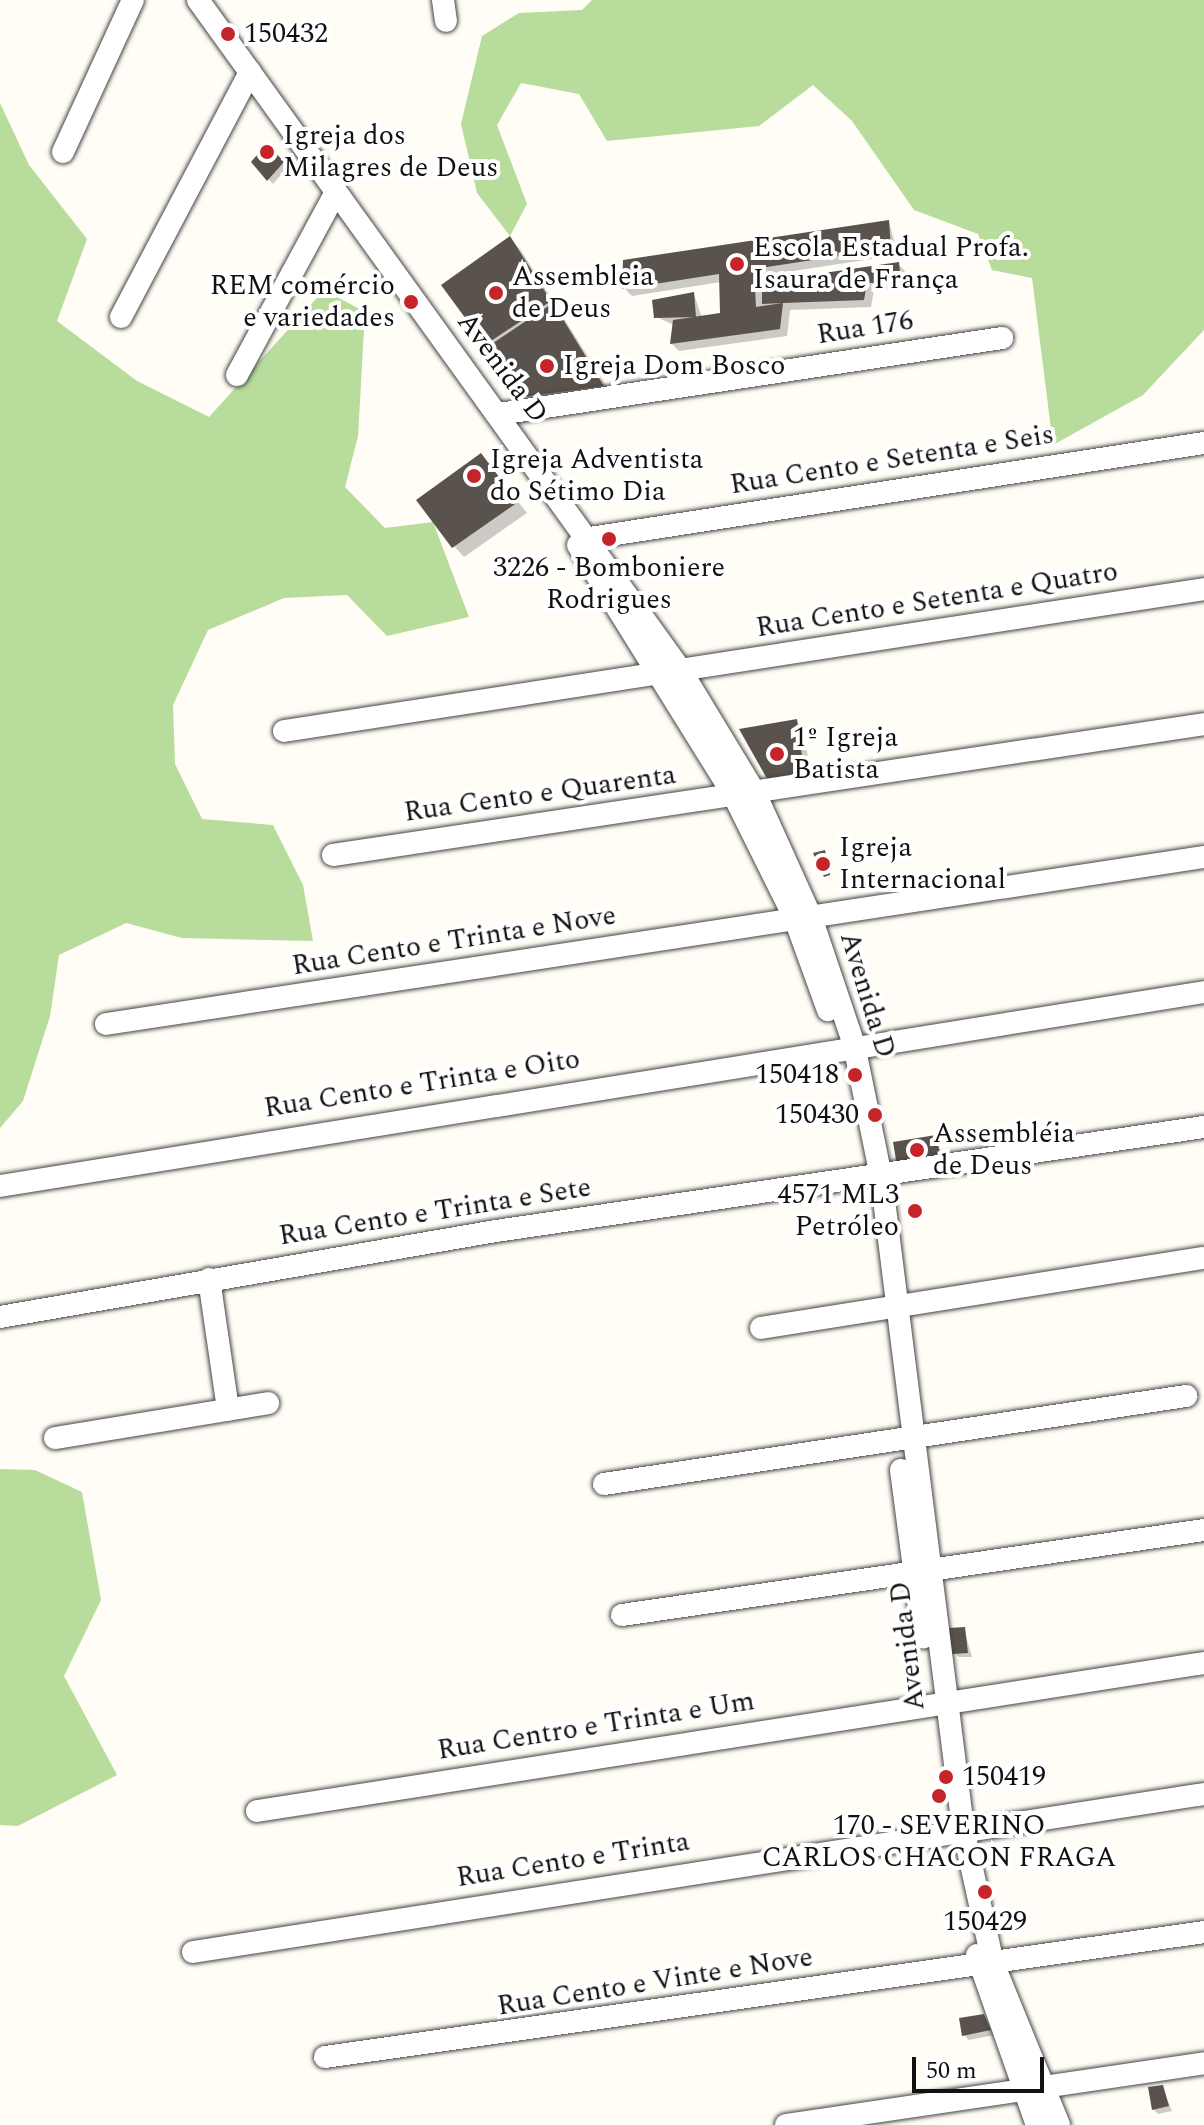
<!DOCTYPE html>
<html>
<head>
<meta charset="utf-8">
<style>
  body { margin:0 }
  #map { position:relative; width:1204px; height:2125px; overflow:hidden; background:#fffdf5; font-family:Spectral,serif }
  div>[style] { position:absolute }
  .forest>* { inset:0; background:#b7dc9b }
  .shadow>* { inset:0; background:#0003 }
  .building>* { inset:0; background:#5a524d }
  .roads { filter:drop-shadow(0 0 2px #444) drop-shadow(0 0 2px #444) }
  .minor>* { height:22px; margin:-11px; padding:0 11px; transform-origin:11px; border-radius:11px; background:#fff }
  .dots>* { width:22px; height:22px; translate:-50% -50%; box-sizing:border-box; border:4px solid #fff; border-radius:50% }
  span { translate:-50% -50%; white-space:nowrap; text-align:center; line-height:1.15; -webkit-text-stroke:8px #fff; paint-order:stroke }
  .poi-label { font-size:28px; color:#111 }
  .left { translate:0 -50%; text-align:left }
  .right { translate:-100% -50%; text-align:right }
  .street-label { font-size:28px; color:#111 }
  .scale { position:absolute; left:912px; top:2057px; width:132px; height:36px; box-sizing:border-box; border:4px solid #111; border-top:0; padding-left:10px; font-size:24px; line-height:28px; white-space:nowrap; color:#111; -webkit-text-stroke:6px #fff; paint-order:stroke }
</style>
</head>
<body>
<div id="map">
  <div class="forest">
    <div style="clip-path:polygon(592px 0,1204px 0,1204px 330px,1143px 395px,1053px 445px,1032px 278px,992px 270px,978px 234px,914px 210px,852px 121px,813px 85px,759px 126px,607px 141px,579px 94px,521px 83px,497px 125px,527px 204px,510px 236px,477px 193px,461px 124px,482px 36px,519px 13px,582px 10px)"></div>
    <div style="clip-path:polygon(0 103px,29px 165px,87px 239px,57px 321px,137px 381px,209px 417px,324px 290px,365px 312px,358px 436px,345px 487px,385px 528px,433px 522px,469px 617px,387px 636px,347px 595px,284px 598px,208px 630px,173px 705px,175px 764px,202px 819px,273px 825px,303px 885px,313px 941px,182px 938px,126px 923px,59px 955px,50px 1016px,23px 1101px,0 1128px)"></div>
    <div style="clip-path:polygon(0 1469px,35px 1470px,82px 1492px,101px 1600px,64px 1676px,117px 1775px,18px 1826px,0 1825px)"></div>
  </div>
  <div class="shadow">
    <div style="clip-path:polygon(272px 150px,287px 168px,273px 184px,253px 162px)"></div>
    <div style="clip-path:polygon(889px 222px,898px 255px,761px 276px,762px 284px,898px 264px,906px 272px,908px 289px,874px 290px,871px 307px,790px 310px,787px 336px,679px 351px,672px 344px,674px 325px,656px 317px,694px 294px,702px 318px,722px 315px,721px 282px,632px 296px,624px 288px)"></div>
    <div style="clip-path:polygon(510px 239px,520px 249px,613px 396px,536px 407px,486px 343px)"></div>
    <div style="clip-path:polygon(481px 455px,527px 513px,464px 557px,454px 546px)"></div>
    <div style="clip-path:polygon(796px 721px,804px 729px,812px 787px,779px 791px)"></div>
    <div style="clip-path:polygon(935px 1137px,945px 1163px,904px 1170px)"></div>
    <div style="clip-path:polygon(964px 1629px,972px 1657px,959px 1657px,954px 1653px)"></div>
    <div style="clip-path:polygon(983px 2016px,994px 2035px,969px 2040px,964px 2035px)"></div>
    <div style="clip-path:polygon(1162px 2087px,1172px 2111px,1158px 2114px,1153px 2109px)"></div>
  </div>
  <div class="building">
    <div style="clip-path:polygon(267px 143px,284px 162px,267px 181px,251px 162px)"></div>
    <div style="clip-path:polygon(889px 220px,891px 248px,754px 269px,756px 307px,783px 303px,762px 304px,762px 282px,899px 262px,901px 282px,867px 283px,864px 300px,783px 303px,780px 329px,670px 344px,673px 320px,720px 313px,719px 274px,622px 289px,623px 260px)"></div>
    <div style="clip-path:polygon(510px 236px,551px 301px,485px 345px,441px 285px)"></div>
    <div style="clip-path:polygon(694px 292px,696px 317px,654px 318px,652px 300px)"></div>
    <div style="clip-path:polygon(553px 303px,604px 386px,524px 397px,487px 347px)"></div>
    <div style="clip-path:polygon(481px 453px,518px 502px,452px 548px,416px 500px)"></div>
    <div style="clip-path:polygon(797px 719px,805px 779px,770px 784px,739px 729px)"></div>
    <div style="clip-path:polygon(825px 850px,830px 875px,824px 877px,813px 853px)"></div>
    <div style="clip-path:polygon(936px 1135px,941px 1158px,897px 1166px,893px 1142px)"></div>
    <div style="clip-path:polygon(965px 1627px,968px 1653px,952px 1654px,948px 1628px)"></div>
    <div style="clip-path:polygon(984px 2014px,991px 2030px,962px 2036px,959px 2018px)"></div>
    <div style="clip-path:polygon(1163px 2085px,1169px 2106px,1152px 2110px,1148px 2087px)"></div>
  </div>
  <div class="roads">
    <div class="minor">
      <div style="left:198px;top:0;width:825px;rotate:54.23deg"></div>
      <div style="left:680px;top:669px;width:145px;rotate:58.8deg"></div>
      <div style="left:755px;top:793px;width:136px;rotate:65.7deg"></div>
      <div style="left:811px;top:917px;width:135px;rotate:71.4deg"></div>
      <div style="left:854px;top:1045px;width:134px;rotate:78.4deg"></div>
      <div style="left:881px;top:1176px;width:657px;rotate:82.83deg"></div>
      <div style="left:963px;top:1828px;width:138px;rotate:77.5deg"></div>
      <div style="left:993px;top:1963px;width:175px;rotate:67.8deg"></div>
      <div style="left:443px;top:0;width:21px;rotate:82deg"></div>
      <div style="left:63px;top:152px;width:167px;rotate:-65.3deg"></div>
      <div style="left:121px;top:317px;width:277px;rotate:-62.2deg"></div>
      <div style="left:237px;top:375px;width:208px;rotate:-61.6deg"></div>
      <div style="left:499px;top:414px;width:509px;rotate:-8.59deg"></div>
      <div style="left:590px;top:538px;width:621px;rotate:-8.8deg"></div>
      <div style="left:578px;top:545px;width:296px;rotate:58.1deg"></div>
      <div style="left:734px;top:796px;width:137px;rotate:63.6deg"></div>
      <div style="left:795px;top:919px;width:97px;rotate:70.1deg"></div>
      <div style="left:284px;top:731px;width:931px;rotate:-8.77deg"></div>
      <div style="left:333px;top:855px;width:881px;rotate:-8.55deg"></div>
      <div style="left:106px;top:1024px;width:1111px;rotate:-8.65deg"></div>
      <div style="left:0;top:1186px;width:1220px;rotate:-9.15deg"></div>
      <div style="left:209px;top:1279px;width:132px;rotate:81.7deg"></div>
      <div style="left:0;top:1317px;width:503px;rotate:-9.84deg"></div>
      <div style="left:496px;top:1231px;width:716px;rotate:-8.36deg"></div>
      <div style="left:761px;top:1328px;width:448px;rotate:-9deg"></div>
      <div style="left:55px;top:1438px;width:216px;rotate:-9.3deg"></div>
      <div style="left:901px;top:1470px;width:169px;rotate:82.5deg"></div>
      <div style="left:604px;top:1484px;width:589px;rotate:-8.6deg"></div>
      <div style="left:622px;top:1615px;width:588px;rotate:-8.31deg"></div>
      <div style="left:257px;top:1811px;width:958px;rotate:-8.88deg"></div>
      <div style="left:193px;top:1952px;width:1023px;rotate:-8.88deg"></div>
      <div style="left:977px;top:1955px;width:180px;rotate:70.6deg"></div>
      <div style="left:325px;top:2057px;width:888px;rotate:-8.09deg"></div>
      <div style="left:786px;top:2125px;width:423px;rotate:-8.4deg"></div>
    </div>
  </div>
  <div class="dots">
    <div style="left:228px;top:34px;background:#c52528"></div>
    <div style="left:267px;top:152px;background:#c52528"></div>
    <div style="left:737px;top:264px;background:#c52528"></div>
    <div style="left:496px;top:293px;background:#c52528"></div>
    <div style="left:411px;top:302px;background:#c52528"></div>
    <div style="left:547px;top:366px;background:#c52528"></div>
    <div style="left:474px;top:476px;background:#c52528"></div>
    <div style="left:609px;top:539px;background:#c52528"></div>
    <div style="left:777px;top:754px;background:#c52528"></div>
    <div style="left:823px;top:864px;background:#c52528"></div>
    <div style="left:855px;top:1075px;background:#c52528"></div>
    <div style="left:875px;top:1115px;background:#c52528"></div>
    <div style="left:917px;top:1150px;background:#c52528"></div>
    <div style="left:915px;top:1211px;background:#c52528"></div>
    <div style="left:946px;top:1777px;background:#c52528"></div>
    <div style="left:939px;top:1796px;background:#c52528"></div>
    <div style="left:985px;top:1892px;background:#c52528"></div>
  </div>
  <div class="poi-label">
    <span class="left" style="left:244px;top:34px">150432</span>
    <span class="left" style="left:283px;top:152px">Igreja dos<br>Milagres de Deus</span>
    <span class="left" style="left:753px;top:264px">Escola Estadual Profa.<br>Isaura de França</span>
    <span class="left" style="left:512px;top:293px">Assembleia<br>de Deus</span>
    <span class="right" style="left:395px;top:302px">REM comércio<br>e variedades</span>
    <span class="left" style="left:563px;top:366px">Igreja Dom Bosco</span>
    <span class="left" style="left:490px;top:476px">Igreja Adventista<br>do Sétimo Dia</span>
    <span style="left:609px;top:584px">3226 - Bomboniere<br>Rodrigues</span>
    <span class="left" style="left:793px;top:754px">1º Igreja<br>Batista</span>
    <span class="left" style="left:839px;top:864px">Igreja<br>Internacional</span>
    <span class="right" style="left:839px;top:1075px">150418</span>
    <span class="right" style="left:859px;top:1115px">150430</span>
    <span class="left" style="left:933px;top:1150px">Assembléia<br>de Deus</span>
    <span class="right" style="left:899px;top:1211px">4571 ML3<br>Petróleo</span>
    <span class="left" style="left:962px;top:1777px">150419</span>
    <span style="left:939px;top:1842px">170 - SEVERINO<br>CARLOS CHACON FRAGA</span>
    <span style="left:985px;top:1922px">150429</span>
  </div>
  <div class="street-label">
    <span style="left:865px;top:328px;rotate:-9deg">Rua 176</span>
    <span style="left:502px;top:368px;rotate:53deg">Avenida D</span>
    <span style="left:892px;top:460px;rotate:-9deg">Rua Cento e Setenta e Seis</span>
    <span style="left:937px;top:600px;rotate:-9deg">Rua Cento e Setenta e Quatro</span>
    <span style="left:540px;top:794px;rotate:-8deg">Rua Cento e Quarenta</span>
    <span style="left:454px;top:941px;rotate:-9deg">Rua Cento e Trinta e Nove</span>
    <span style="left:867px;top:995px;rotate:73deg">Avenida D</span>
    <span style="left:422px;top:1084px;rotate:-9deg">Rua Cento e Trinta e Oito</span>
    <span style="left:435px;top:1212px;rotate:-9deg">Rua Cento e Trinta e Sete</span>
    <span style="left:908px;top:1646px;rotate:-97deg">Avenida D</span>
    <span style="left:596px;top:1726px;rotate:-9deg">Rua Centro e Trinta e Um</span>
    <span style="left:573px;top:1860px;rotate:-9deg">Rua Cento e Trinta</span>
    <span style="left:655px;top:1982px;rotate:-9deg">Rua Cento e Vinte e Nove</span>
  </div>
  <div class="scale">50 m</div>
</div>
</body>
</html>
